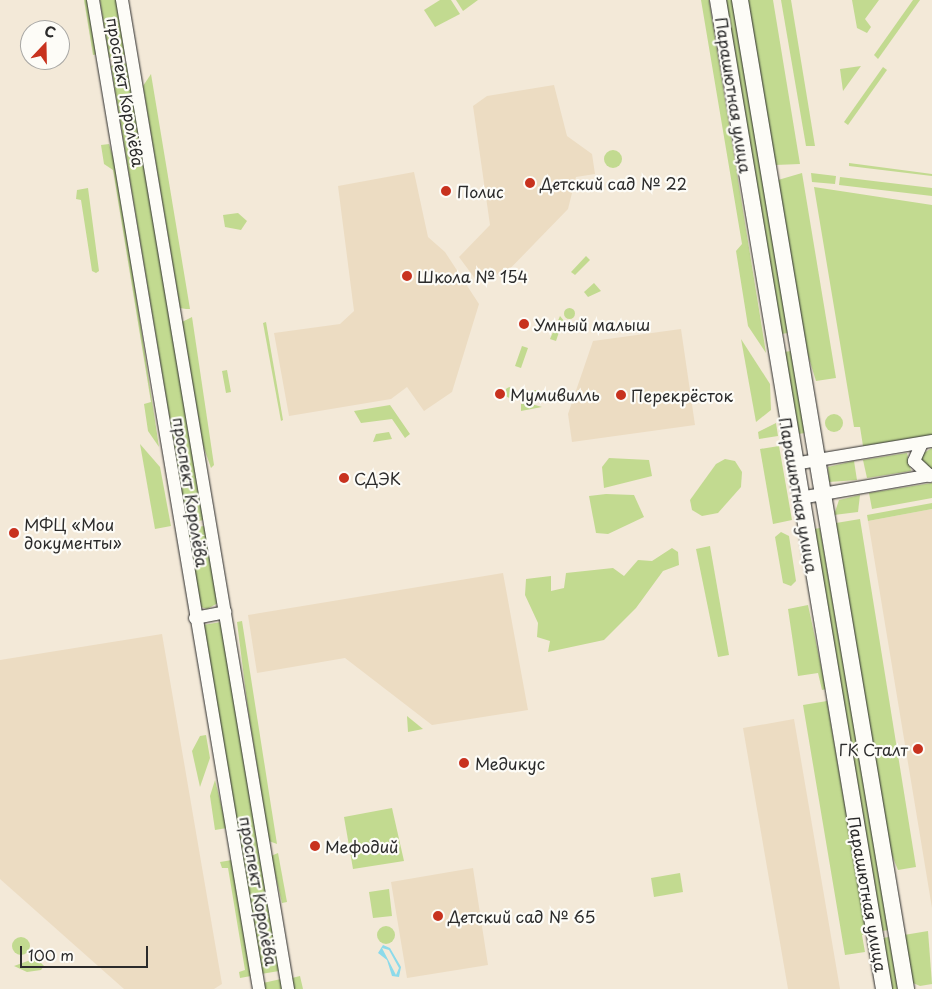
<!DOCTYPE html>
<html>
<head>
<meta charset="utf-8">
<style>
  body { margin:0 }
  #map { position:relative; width:932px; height:989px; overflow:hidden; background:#f3e9d8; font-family:"Playpen Sans",sans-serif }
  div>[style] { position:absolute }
  .built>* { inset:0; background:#ecdcc2 }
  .green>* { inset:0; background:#c2da90 }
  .round { border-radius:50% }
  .water>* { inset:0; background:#8cdaea }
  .roads { filter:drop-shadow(0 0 1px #2b2b2b) drop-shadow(0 0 1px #2b2b2b) }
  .minor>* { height:12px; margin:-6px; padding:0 6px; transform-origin:6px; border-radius:6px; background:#fdfcf7 }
  .major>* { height:16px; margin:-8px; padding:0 8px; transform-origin:8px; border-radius:8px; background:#fdfcf7 }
  .dots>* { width:14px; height:14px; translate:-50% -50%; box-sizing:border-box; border:2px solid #fdfcf7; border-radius:50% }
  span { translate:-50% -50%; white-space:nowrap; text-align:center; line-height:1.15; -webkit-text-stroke:4.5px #fdfcf7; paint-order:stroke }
  .street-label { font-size:16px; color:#2b2b2b }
  .poi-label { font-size:16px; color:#2b2b2b }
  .left { translate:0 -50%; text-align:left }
  .right { translate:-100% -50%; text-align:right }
  .north { position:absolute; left:20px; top:20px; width:50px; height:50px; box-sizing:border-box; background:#fdfcf7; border:1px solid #a9a8a5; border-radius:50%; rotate:21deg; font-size:14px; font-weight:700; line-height:20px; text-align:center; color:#2b2b2b }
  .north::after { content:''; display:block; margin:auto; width:18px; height:22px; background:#c8321e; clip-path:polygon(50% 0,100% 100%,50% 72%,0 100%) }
  .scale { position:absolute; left:20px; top:946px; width:128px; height:22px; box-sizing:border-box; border:2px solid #2b2b2b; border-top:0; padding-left:6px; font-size:15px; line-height:18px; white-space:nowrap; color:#2b2b2b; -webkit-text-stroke:4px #fdfcf7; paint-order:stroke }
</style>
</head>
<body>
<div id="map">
  <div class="built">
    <div style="clip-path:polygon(554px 85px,567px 136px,592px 154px,595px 174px,576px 177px,568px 209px,501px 278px,490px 267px,476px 280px,459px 257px,490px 225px,473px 106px,487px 96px)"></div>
    <div style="clip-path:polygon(414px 172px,428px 237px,445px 252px,479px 304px,452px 392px,424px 411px,407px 387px,391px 399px,289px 416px,274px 333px,340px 324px,354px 311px,338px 186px)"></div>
    <div style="clip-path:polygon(681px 329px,695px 425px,572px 442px,568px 414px,593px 341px)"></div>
    <div style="clip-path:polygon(932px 509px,932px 908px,868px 521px)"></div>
    <div style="clip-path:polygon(503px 573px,528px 710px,432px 725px,345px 658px,257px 673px,248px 615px)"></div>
    <div style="clip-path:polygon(162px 634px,222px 984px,214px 989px,124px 989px,0 879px,0 660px)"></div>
    <div style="clip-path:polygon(794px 719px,840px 989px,788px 989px,743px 728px)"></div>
    <div style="clip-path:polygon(473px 868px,488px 965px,407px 978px,391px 882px)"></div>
  </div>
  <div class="green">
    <div style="clip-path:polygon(84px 0,89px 0,98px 54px,93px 55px)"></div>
    <div style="clip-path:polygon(100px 0,117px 0,127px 55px,109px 58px)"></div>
    <div style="clip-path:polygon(440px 0,451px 0,460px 14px,435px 27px,424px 10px)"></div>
    <div style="clip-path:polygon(456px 0,478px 0,463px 11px)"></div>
    <div style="clip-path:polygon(701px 0,709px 0,766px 353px,748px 326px,736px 251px,742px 244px)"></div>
    <div style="clip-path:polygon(726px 0,732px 0,788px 333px,781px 334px)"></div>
    <div style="clip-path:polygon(748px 0,773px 0,800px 164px,775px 165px)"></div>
    <div style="clip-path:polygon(781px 0,791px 0,815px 146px,806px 146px)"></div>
    <div style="clip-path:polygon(852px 0,879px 0,865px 19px,871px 27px,867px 33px,857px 28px)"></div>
    <div style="clip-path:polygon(913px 0,920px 0,878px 59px,874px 55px)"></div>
    <div style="clip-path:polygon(128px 63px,204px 520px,187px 523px,111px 66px)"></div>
    <div style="clip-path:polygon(861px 66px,843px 91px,840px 69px)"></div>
    <div style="clip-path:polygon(883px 67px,887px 70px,848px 125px,844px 122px)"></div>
    <div style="clip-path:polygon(151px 74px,190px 309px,186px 309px,180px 308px,143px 86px)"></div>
    <div style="clip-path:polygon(109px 144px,117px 169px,159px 447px,148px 431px,144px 404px,151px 402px,113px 170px,104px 164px,101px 145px)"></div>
    <div class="round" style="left:604px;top:150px;width:18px;height:18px"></div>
    <div style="clip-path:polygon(849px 163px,932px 174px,932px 176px,849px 166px)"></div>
    <div style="clip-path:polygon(802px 173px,836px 378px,816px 381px,807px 352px,778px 180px)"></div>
    <div style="clip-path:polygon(811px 173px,836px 176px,835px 184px,812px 182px)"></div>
    <div style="clip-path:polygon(840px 177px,932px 188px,932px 196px,839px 185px)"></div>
    <div style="clip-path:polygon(814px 187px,932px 205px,932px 435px,863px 446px,860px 427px,854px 427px)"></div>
    <div style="clip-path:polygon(88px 188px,99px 271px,96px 273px,92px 271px,81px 200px,76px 199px,77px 190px)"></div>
    <div style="clip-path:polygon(238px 213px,247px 221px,241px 230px,225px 227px,223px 215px)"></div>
    <div style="clip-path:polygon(586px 256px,590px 260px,575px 275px,571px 272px)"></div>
    <div style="clip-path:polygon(594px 283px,601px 291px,588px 297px,584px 292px)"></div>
    <div class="round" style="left:563.5px;top:307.5px;width:11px;height:11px"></div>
    <div style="clip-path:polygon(560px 316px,569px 327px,561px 326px,556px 341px,550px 339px)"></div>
    <div style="clip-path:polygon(192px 317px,214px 465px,211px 468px,203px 445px,182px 322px)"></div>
    <div style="clip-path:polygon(266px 322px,283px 420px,281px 421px,263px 323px)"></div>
    <div style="clip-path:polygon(741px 339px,770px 384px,771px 410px,756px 422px)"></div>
    <div style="clip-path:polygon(522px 346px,528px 348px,521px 368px,515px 366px)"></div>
    <div style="clip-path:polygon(791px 351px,805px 433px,798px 434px,784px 352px)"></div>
    <div style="clip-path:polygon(227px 370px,231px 392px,226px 393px,222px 371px)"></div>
    <div class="round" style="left:504.5px;top:386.5px;width:11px;height:11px"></div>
    <div class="round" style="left:529.5px;top:389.5px;width:11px;height:11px"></div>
    <div style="clip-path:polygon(528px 403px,542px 407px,521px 411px,521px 404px)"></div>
    <div style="clip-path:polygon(390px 405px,410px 434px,405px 438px,392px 419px,361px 423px,354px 411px)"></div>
    <div class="round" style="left:825px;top:414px;width:18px;height:18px"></div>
    <div style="clip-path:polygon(776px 423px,778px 436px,759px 439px,758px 432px)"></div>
    <div style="clip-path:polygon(389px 432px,392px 439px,373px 442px,376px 434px)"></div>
    <div style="clip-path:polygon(140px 444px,160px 467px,171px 526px,155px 529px)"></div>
    <div style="clip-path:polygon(779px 446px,792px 520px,773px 524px,760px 449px)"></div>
    <div style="clip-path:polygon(932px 448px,932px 468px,927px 469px,919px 456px)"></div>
    <div style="clip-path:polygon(907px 453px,911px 471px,867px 478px,863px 460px)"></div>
    <div style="clip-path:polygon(609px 458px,649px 460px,652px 476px,604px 488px,602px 467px)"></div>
    <div style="clip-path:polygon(725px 459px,735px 461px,742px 472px,741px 487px,718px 513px,702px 516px,692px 510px,690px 500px,716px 464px)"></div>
    <div style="clip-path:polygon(854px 461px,857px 480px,829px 482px,828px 467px)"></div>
    <div style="clip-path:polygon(932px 483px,932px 498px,872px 509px,869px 493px)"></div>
    <div style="clip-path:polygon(606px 494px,634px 495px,644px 517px,608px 534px,596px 533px,589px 496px)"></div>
    <div style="clip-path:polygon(860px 495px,858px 512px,834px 515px,839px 500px)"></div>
    <div style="clip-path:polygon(932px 503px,932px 509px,868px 521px,867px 515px)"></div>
    <div style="clip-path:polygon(860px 519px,916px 867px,898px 870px,891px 853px,836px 523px)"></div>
    <div style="clip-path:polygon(205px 526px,218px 603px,207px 609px,201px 607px,187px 528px)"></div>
    <div style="clip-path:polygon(820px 528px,889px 930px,882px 931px,814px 529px)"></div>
    <div style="clip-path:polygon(781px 532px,789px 536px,796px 581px,791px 586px,783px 583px,775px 537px)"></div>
    <div style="clip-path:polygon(710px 546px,729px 655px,718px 657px,696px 549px)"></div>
    <div style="clip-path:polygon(672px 548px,678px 552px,679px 565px,663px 571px,636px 608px,604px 640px,548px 652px,550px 641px,537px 637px,538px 623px,525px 595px,526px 579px,551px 576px,551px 591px,564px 588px,566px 573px,613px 568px,624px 576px,638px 560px,652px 561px)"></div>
    <div style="clip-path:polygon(808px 605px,826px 689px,822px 690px,818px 673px,798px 676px,788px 609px)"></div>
    <div style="clip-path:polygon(242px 621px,277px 844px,269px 841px,248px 709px,237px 622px)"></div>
    <div style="clip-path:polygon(221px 622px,279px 971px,261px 974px,203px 625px)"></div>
    <div style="clip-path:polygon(827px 701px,867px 934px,862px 935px,865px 952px,845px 955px,803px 705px)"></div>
    <div style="clip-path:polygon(407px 716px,423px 729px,408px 732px)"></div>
    <div style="clip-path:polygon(206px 735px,210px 758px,200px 787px,192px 751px,200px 736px)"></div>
    <div style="clip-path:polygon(215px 780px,227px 828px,215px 830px,210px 796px)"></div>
    <div style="clip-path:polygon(392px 808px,404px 861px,353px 869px,344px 817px)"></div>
    <div style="clip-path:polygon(278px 853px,287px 902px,282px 903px,271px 856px)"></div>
    <div style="clip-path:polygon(232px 860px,251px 976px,240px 978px,239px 972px,245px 970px,228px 868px,222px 868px,220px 862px)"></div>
    <div style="clip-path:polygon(680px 873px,683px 892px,654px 897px,651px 878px)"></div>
    <div style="clip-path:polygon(389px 889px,392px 916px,373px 918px,369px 892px)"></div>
    <div class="round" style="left:377px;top:926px;width:18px;height:18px"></div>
    <div style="clip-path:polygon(928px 931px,932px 984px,920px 986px,913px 983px,904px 935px)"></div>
    <div style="clip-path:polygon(889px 937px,898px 989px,892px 989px,883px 938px)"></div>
    <div class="round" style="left:12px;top:937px;width:18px;height:18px"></div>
    <div style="clip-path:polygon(36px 958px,44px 966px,41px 970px,27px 972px,14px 966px)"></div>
    <div style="clip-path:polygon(300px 976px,303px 989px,294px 989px,292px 978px)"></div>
    <div style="clip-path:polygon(281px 979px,282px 989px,264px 989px,263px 983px)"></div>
  </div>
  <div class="water">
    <div style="clip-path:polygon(evenodd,383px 945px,390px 948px,401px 967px,399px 977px,392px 976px,387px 960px,378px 953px,383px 945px,382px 948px,389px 950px,399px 968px,396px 975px,382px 948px)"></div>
  </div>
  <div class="roads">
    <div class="minor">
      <div style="left:93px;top:0;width:1003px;rotate:80.47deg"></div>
      <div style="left:122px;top:0;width:1003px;rotate:80.47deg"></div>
      <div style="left:922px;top:443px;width:20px;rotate:114deg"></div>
      <div style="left:914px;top:461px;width:22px;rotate:43deg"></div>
      <div style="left:794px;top:464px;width:140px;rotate:-9.5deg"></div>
      <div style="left:800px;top:498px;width:134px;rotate:-9.9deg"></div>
      <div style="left:195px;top:618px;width:31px;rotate:-11deg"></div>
    </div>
    <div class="major">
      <div style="left:718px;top:0;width:1003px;rotate:80.47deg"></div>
      <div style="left:740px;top:0;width:1003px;rotate:80.47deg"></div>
    </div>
  </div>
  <div class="dots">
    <div style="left:530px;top:183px;background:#c8321e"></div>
    <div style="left:446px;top:191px;background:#c8321e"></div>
    <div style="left:407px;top:276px;background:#c8321e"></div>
    <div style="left:524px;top:324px;background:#c8321e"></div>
    <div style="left:500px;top:394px;background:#c8321e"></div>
    <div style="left:621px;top:395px;background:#c8321e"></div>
    <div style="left:344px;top:478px;background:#c8321e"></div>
    <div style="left:14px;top:533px;background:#c8321e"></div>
    <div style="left:918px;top:749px;background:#c8321e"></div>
    <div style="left:464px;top:763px;background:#c8321e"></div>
    <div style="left:315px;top:846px;background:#c8321e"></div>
    <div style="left:438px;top:916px;background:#c8321e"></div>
  </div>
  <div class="street-label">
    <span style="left:126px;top:92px;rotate:80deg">проспект Королёва</span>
    <span style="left:734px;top:95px;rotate:81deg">Парашютная улица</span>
    <span style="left:191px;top:492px;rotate:81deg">проспект Королёва</span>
    <span style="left:799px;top:495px;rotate:80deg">Парашютная улица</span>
    <span style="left:259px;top:891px;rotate:80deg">проспект Королёва</span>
    <span style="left:868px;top:894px;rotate:80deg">Парашютная улица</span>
  </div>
  <div class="poi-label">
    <span class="left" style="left:540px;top:183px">Детский сад № 22</span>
    <span class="left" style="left:457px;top:191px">Полис</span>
    <span class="left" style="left:417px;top:276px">Школа № 154</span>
    <span class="left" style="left:534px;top:324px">Умный малыш</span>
    <span class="left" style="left:510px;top:394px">Мумивилль</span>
    <span class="left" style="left:631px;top:395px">Перекрёсток</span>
    <span class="left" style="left:354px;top:478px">СДЭК</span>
    <span class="left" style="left:24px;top:533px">МФЦ «Мои<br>документы»</span>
    <span class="right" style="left:908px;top:749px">ГК Сталт</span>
    <span class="left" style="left:475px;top:763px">Медикус</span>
    <span class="left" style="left:325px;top:846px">Мефодий</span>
    <span class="left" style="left:448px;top:916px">Детский сад № 65</span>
  </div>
  <div class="north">С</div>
  <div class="scale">100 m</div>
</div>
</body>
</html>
